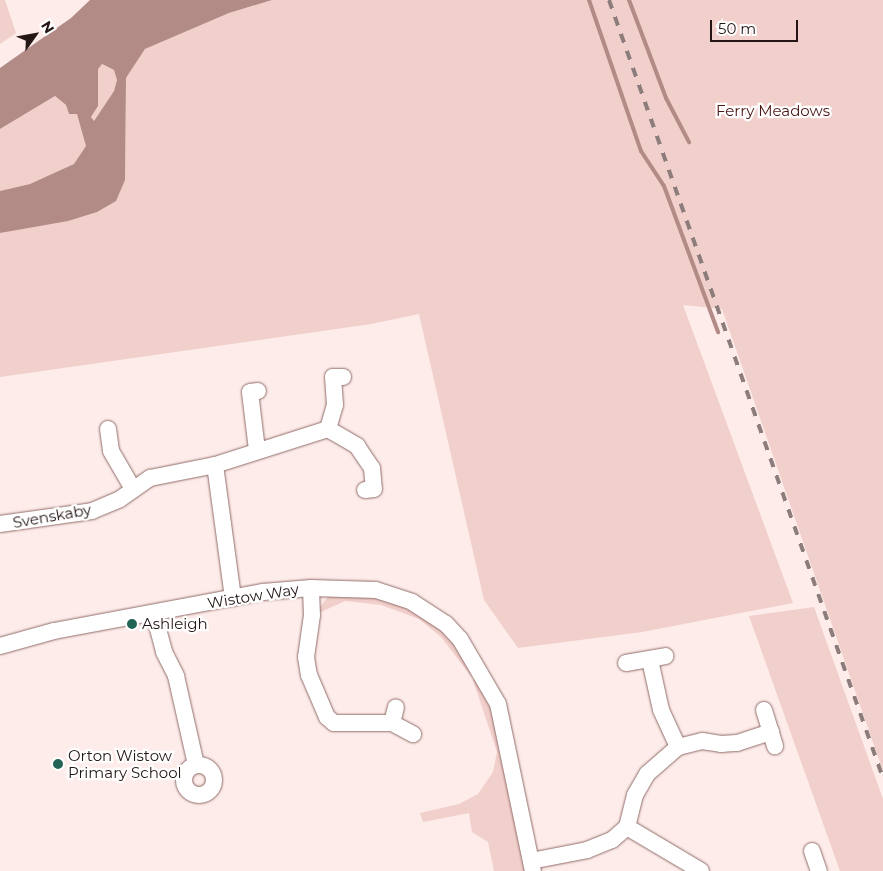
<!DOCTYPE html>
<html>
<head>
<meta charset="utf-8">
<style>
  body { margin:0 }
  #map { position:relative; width:883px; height:871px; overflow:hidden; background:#fdecea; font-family:Montserrat,sans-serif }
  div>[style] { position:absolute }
  .green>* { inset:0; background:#f1cfcb }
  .water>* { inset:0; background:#b28a86 }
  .stream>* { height:4px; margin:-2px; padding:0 2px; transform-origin:2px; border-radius:2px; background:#b28a86 }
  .roads { filter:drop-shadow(0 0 1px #906c68) drop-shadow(0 0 1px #906c68) }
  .minor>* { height:16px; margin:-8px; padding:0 8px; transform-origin:8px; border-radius:8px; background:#fff }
  .minor>.ring { margin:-8px; padding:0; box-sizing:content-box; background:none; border:16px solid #fff; border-radius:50% }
  .rail>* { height:4px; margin-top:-2px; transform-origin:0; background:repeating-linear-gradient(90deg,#8c7d7c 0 9px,transparent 0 18px) }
  .dots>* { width:14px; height:14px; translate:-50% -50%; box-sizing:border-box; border:2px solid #fff; border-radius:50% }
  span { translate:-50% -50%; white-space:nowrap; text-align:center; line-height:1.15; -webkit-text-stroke:4.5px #fff; paint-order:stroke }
  .park-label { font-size:15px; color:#4a1614 }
  .street-label { font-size:15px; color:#241615 }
  .poi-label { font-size:15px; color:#241615 }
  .left { translate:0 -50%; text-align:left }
  .north { position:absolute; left:10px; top:10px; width:50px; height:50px; -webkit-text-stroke:4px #fff; paint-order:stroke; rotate:58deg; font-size:14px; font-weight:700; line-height:20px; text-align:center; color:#241615 }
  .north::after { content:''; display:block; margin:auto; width:18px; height:22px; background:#241615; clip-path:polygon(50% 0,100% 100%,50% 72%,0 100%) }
  .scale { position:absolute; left:710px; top:20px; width:88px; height:22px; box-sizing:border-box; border:2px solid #241615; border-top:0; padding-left:6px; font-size:15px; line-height:18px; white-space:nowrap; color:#241615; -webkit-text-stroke:4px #fff; paint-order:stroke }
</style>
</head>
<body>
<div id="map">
  <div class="green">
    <div style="clip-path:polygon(0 0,5px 0,16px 33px,0 44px)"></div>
    <div style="clip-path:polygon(272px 0,883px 0,883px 771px,722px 309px,683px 305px,793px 603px,642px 632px,518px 648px,484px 600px,419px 314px,371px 324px,0 377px,0 233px,44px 224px,125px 180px,126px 78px,145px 49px,229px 13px)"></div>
    <div style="clip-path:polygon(101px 64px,114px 70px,117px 80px,114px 91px,94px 121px,91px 117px,98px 106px,98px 69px)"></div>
    <div style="clip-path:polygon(55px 96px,66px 105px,69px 114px,77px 114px,87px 146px,83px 155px,74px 164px,56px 173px,30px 184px,0 191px,0 129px)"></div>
    <div style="clip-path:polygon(331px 593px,365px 595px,409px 607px,449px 634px,475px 674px,471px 676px,441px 637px,419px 619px,381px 605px,345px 601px,321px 612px,317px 611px)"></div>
    <div style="clip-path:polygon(814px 607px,883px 799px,883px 871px,840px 871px,749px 616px)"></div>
    <div style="clip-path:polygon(479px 677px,492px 707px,526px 871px,494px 871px,488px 842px,472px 832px,469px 813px,423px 822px,420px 813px,459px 804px,478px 794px,493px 772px,497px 752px,473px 680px)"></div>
  </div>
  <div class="water">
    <div style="clip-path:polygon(evenodd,90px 0,272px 0,229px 13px,145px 49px,126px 78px,125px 180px,116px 201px,97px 212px,68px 221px,0 233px,0 191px,30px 184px,74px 164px,86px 146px,77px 114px,69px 114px,66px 105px,55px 96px,0 129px,0 68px,71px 18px,90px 0,102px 64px,114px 70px,117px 80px,114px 91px,94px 121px,91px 117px,98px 106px,98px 69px,102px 64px)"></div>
  </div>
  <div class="stream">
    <div style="left:589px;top:0;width:160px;rotate:71deg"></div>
    <div style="left:641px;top:151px;width:42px;rotate:56.7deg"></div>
    <div style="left:664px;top:186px;width:156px;rotate:69.7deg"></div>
    <div style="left:629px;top:0;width:105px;rotate:69.3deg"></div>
    <div style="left:666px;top:98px;width:50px;rotate:62.4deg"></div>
  </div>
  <div class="roads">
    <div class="minor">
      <div style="left:108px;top:429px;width:22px;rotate:82deg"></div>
      <div style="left:111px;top:451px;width:44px;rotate:59.9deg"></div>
      <div style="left:328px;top:429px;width:25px;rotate:-74deg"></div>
      <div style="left:335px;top:405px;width:28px;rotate:-94deg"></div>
      <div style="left:333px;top:377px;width:10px"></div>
      <div style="left:257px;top:450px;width:58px;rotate:-96.9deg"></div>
      <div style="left:250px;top:392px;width:8px;rotate:-7deg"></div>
      <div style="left:0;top:524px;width:93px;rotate:-8deg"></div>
      <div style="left:92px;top:511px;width:30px;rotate:-23deg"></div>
      <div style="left:120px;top:499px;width:37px;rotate:-35deg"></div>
      <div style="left:150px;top:478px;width:66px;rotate:-11.3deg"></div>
      <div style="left:311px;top:588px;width:27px;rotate:88deg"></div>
      <div style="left:312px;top:615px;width:42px;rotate:98.1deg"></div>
      <div style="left:306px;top:657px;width:18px;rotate:81deg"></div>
      <div style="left:309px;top:675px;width:46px;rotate:66.8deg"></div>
      <div style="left:327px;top:717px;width:9px;rotate:41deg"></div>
      <div style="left:334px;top:723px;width:58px"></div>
      <div style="left:392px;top:723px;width:24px;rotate:28deg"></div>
      <div style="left:233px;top:598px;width:134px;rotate:-97.7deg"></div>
      <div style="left:215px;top:465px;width:119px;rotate:-17.7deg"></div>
      <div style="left:328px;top:429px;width:34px;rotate:30deg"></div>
      <div style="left:357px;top:446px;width:27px;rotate:56deg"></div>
      <div style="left:372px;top:468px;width:21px;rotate:85deg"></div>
      <div style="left:374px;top:489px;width:9px;rotate:174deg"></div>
      <div style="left:154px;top:614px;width:39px;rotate:75deg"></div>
      <div style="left:164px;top:652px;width:27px;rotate:63deg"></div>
      <div style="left:176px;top:676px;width:91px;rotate:77.3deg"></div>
      <div style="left:0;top:646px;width:56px;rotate:-15.5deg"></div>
      <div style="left:54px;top:631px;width:213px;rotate:-10.6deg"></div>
      <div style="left:263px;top:592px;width:48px;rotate:-4.8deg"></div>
      <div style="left:311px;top:588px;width:65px;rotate:1.8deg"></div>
      <div style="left:376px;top:590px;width:38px;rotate:18deg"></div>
      <div style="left:412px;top:602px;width:40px;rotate:32.9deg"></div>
      <div style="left:446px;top:624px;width:21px;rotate:47deg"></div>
      <div style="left:460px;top:639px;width:75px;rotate:59.7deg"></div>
      <div style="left:498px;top:704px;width:171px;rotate:78.2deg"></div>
      <div style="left:650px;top:660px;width:51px;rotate:77.6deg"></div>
      <div style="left:661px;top:710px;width:41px;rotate:65.3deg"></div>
      <div style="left:626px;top:663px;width:40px;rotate:-10deg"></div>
      <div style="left:764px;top:710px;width:38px;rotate:73deg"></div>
      <div style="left:392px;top:723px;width:16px;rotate:-76deg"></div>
      <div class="ring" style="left:184px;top:765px;width:14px;height:14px"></div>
      <div style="left:627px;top:827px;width:86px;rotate:30.7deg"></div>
      <div style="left:812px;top:851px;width:21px;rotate:71deg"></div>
      <div style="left:531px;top:861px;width:57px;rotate:-11.1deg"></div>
      <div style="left:587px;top:850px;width:27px;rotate:-22deg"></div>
      <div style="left:612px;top:840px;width:20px;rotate:-41deg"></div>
      <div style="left:627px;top:827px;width:33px;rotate:-76deg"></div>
      <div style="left:635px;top:795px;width:24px;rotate:-60deg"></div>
      <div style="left:647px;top:774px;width:41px;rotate:-41.1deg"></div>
      <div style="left:678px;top:747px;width:25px;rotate:-14deg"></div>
      <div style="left:702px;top:741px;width:19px;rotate:9deg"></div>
      <div style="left:721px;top:744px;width:16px;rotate:-4deg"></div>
      <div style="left:737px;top:743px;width:36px;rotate:-18deg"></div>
    </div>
  </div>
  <div class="rail">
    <div style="left:609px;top:0;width:825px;rotate:70.6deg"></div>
  </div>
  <div class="dots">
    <div style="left:132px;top:624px;background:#226556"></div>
    <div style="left:58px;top:764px;background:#226556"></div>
  </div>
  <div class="park-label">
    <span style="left:773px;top:111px">Ferry Meadows</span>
  </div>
  <div class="street-label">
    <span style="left:52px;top:516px;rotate:-10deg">Svenskaby</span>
    <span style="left:253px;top:596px;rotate:-9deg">Wistow Way</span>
  </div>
  <div class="poi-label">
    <span class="left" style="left:142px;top:624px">Ashleigh</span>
    <span class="left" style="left:68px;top:764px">Orton Wistow<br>Primary School</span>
  </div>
  <div class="north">N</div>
  <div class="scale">50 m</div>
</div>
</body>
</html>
